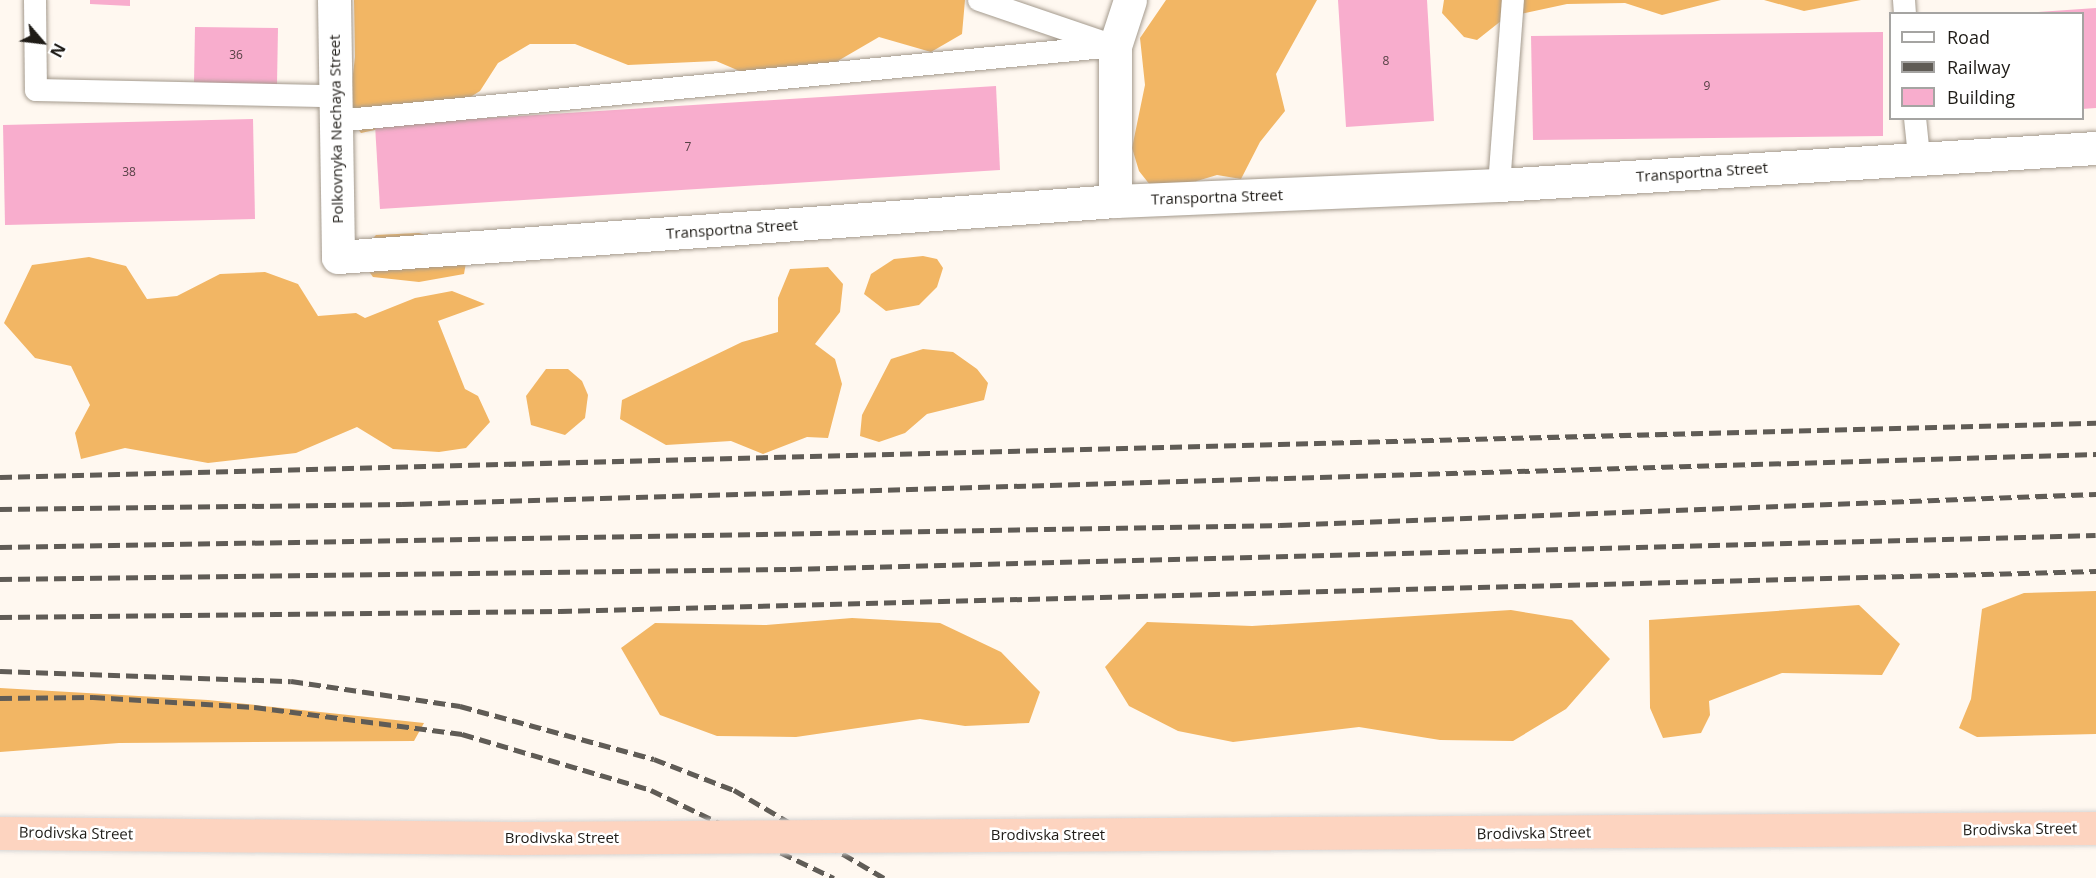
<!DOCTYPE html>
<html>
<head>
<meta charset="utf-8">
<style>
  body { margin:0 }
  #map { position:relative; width:2096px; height:878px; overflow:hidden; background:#fff8f0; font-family:"Open Sans",sans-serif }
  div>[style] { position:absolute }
  .forest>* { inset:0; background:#f2b664 }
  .building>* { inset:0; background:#f8adcd }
  .roads { filter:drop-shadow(0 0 2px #a49a8d) drop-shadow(0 0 2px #a49a8d) }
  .service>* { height:22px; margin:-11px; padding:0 11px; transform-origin:11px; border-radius:11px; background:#fff }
  .minor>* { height:33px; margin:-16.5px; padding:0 16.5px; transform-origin:16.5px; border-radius:16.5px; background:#fff }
  .rail>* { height:4.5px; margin-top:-2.25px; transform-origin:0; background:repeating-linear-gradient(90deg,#605c56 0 12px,transparent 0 18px) }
  .bridges { filter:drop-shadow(0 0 2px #d7d6d5) drop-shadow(0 0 2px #d7d6d5) }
  .primary-bridge>* { height:33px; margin:-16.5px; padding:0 16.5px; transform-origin:16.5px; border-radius:16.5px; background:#fdd4c0 }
  span { translate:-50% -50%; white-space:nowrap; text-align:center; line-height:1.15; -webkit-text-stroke:5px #fff; paint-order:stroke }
  .number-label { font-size:12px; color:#554044 }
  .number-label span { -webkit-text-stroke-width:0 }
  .street-label { font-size:15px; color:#1f1c17 }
  .legend { position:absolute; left:1889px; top:12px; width:195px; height:108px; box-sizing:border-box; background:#fff; border:2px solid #a5a4a2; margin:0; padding:8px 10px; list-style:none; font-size:18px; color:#1f1c17 }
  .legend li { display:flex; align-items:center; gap:12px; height:30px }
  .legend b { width:30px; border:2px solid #a5a4a2 }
  .north { position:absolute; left:12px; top:12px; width:60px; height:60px; -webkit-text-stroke:4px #fff; paint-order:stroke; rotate:118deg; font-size:16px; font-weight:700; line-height:24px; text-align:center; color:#1f1c17 }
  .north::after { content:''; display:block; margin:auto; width:21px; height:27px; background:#1f1c17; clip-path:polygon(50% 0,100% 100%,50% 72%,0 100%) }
</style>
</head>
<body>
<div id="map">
  <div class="forest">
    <div style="clip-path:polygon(354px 0,965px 0,962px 34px,931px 52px,879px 37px,824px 69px,763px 81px,716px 61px,628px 65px,575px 44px,530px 44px,498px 63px,480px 91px,442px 115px,361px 133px,348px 116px,355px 57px)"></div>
    <div style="clip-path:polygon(1166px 0,1317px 0,1276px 74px,1285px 111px,1260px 142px,1241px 179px,1217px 175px,1197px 181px,1177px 197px,1154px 190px,1139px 171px,1132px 148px,1145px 85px,1140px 38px)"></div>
    <div style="clip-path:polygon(1444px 0,1721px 0,1662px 15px,1625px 3px,1567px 4px,1506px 17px,1477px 40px,1464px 37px,1442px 13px)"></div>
    <div style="clip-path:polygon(1764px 0,1861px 0,1804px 11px)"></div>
    <div style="clip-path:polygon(419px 233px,454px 244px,467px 257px,464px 274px,419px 282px,373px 277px,357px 255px,376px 235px)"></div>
    <div style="clip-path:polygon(923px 256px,937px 259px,943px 268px,937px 287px,919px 305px,886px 311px,864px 294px,871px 274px,894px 259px)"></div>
    <div style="clip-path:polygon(89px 257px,126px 266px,147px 299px,177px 296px,220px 274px,265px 272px,298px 284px,318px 316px,356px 313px,365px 318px,415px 298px,452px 291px,485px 304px,438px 321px,465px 389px,478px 396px,490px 422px,466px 448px,439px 452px,393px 449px,357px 427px,296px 453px,208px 463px,125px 448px,81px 459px,75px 433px,90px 405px,71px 366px,35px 358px,4px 323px,32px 265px)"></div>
    <div style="clip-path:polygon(828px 267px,843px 284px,840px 312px,815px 344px,835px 359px,842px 384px,828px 438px,807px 437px,763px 454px,731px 441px,666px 445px,620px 419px,622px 400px,742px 342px,778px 332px,778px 298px,790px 269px)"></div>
    <div style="clip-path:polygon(923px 349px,953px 352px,977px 369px,988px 383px,984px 400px,927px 414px,905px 433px,879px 442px,860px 436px,862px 415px,891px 359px)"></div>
    <div style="clip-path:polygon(546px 369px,568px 369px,582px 381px,588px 395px,585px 418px,565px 435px,531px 425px,526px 396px)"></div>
    <div style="clip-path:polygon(2096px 591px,2096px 734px,1977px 737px,1959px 728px,1971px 699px,1982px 609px,2024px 593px)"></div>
    <div style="clip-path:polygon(1859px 605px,1900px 644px,1882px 675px,1782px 673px,1709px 701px,1710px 715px,1701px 733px,1663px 738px,1650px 708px,1649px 620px)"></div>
    <div style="clip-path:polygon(1511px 610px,1572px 620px,1610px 659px,1566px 709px,1513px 741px,1440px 740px,1359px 727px,1233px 742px,1178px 731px,1129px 706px,1105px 667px,1147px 622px,1252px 626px)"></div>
    <div style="clip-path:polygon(852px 618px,940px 623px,1001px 652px,1040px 692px,1029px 723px,965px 726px,920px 719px,796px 737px,717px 736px,660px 715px,621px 648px,655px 623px,766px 625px)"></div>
    <div style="clip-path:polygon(0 688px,208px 700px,424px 723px,414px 741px,119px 743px,0 752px)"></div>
  </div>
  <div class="building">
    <div style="clip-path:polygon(90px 0,130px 0,130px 6px,90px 4px)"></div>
    <div style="clip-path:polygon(1338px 0,1427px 0,1434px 121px,1346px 127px)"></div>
    <div style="clip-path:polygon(2096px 8px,2096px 108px,2082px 109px,2082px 14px,2038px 12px)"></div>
    <div style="clip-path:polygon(195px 27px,278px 28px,277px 84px,194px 83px)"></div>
    <div style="clip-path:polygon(1883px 32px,1883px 136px,1533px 140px,1531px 36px)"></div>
    <div style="clip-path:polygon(996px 86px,1000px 170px,380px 209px,375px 125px)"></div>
    <div style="clip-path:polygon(253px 119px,255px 219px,5px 225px,3px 125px)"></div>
  </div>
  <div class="roads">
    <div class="service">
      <div style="left:35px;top:0;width:90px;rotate:89.4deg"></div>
      <div style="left:36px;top:90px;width:298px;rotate:1.2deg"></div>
      <div style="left:979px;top:0;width:136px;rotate:18.8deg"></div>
      <div style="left:1904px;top:0;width:14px;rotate:86deg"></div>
      <div style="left:1915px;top:118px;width:39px;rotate:84deg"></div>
      <div style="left:336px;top:121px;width:783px;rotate:-5.5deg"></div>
      <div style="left:1499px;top:185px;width:186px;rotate:-85.7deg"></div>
    </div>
    <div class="minor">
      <div style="left:334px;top:0;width:257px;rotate:89.1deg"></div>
      <div style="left:338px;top:257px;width:779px;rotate:-4.12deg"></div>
      <div style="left:1115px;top:201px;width:384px;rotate:-2.4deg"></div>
      <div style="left:1499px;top:185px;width:598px;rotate:-3.55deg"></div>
      <div style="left:1115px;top:201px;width:155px;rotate:-90deg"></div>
      <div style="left:1115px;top:46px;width:48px;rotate:-71.9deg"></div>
    </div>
  </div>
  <div class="rail">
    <div style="left:0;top:477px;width:2097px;rotate:-1.48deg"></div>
    <div style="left:0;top:509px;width:402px;rotate:-0.7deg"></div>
    <div style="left:402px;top:504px;width:1695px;rotate:-1.69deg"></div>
    <div style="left:0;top:547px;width:1280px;rotate:-0.98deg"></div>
    <div style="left:1280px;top:525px;width:817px;rotate:-2.18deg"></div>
    <div style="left:0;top:579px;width:790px;rotate:-0.73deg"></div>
    <div style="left:790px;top:569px;width:1306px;rotate:-1.49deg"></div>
    <div style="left:0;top:617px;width:560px;rotate:-0.61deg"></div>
    <div style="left:560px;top:611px;width:1537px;rotate:-1.49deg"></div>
    <div style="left:0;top:671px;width:291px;rotate:2deg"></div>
    <div style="left:291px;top:681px;width:171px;rotate:8.4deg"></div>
    <div style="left:460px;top:706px;width:201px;rotate:15.3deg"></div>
    <div style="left:654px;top:759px;width:86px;rotate:21.2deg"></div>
    <div style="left:734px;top:790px;width:174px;rotate:30.4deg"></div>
    <div style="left:0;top:698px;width:93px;rotate:-0.6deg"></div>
    <div style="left:93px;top:697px;width:161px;rotate:3.6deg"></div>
    <div style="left:254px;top:707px;width:210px;rotate:7.4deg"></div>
    <div style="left:462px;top:734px;width:197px;rotate:16.5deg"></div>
    <div style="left:651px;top:790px;width:203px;rotate:25.7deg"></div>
  </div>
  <div class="bridges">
    <div class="primary-bridge">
      <div style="left:0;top:833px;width:514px;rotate:0.56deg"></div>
      <div style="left:514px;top:838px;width:1582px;rotate:-0.36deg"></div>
    </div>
  </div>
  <div class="number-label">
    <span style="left:236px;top:55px">36</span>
    <span style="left:1386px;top:61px">8</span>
    <span style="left:1707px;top:86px">9</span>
    <span style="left:688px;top:147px">7</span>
    <span style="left:129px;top:172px">38</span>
  </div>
  <div class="street-label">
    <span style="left:336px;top:129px;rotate:-91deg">Polkovnyka Nechaya Street</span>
    <span style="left:1702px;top:172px;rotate:-4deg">Transportna Street</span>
    <span style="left:1217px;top:197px;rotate:-2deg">Transportna Street</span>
    <span style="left:732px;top:229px;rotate:-4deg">Transportna Street</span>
    <span style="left:2020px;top:829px;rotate:-1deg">Brodivska Street</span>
    <span style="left:76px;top:833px;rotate:1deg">Brodivska Street</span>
    <span style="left:1534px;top:833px;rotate:-1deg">Brodivska Street</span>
    <span style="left:1048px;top:835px">Brodivska Street</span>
    <span style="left:562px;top:838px">Brodivska Street</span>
  </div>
  <ul class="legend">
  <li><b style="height:8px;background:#fff"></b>Road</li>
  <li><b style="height:8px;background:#605c56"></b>Railway</li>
  <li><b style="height:16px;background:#f8adcd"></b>Building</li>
  </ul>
  <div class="north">N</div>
</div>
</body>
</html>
